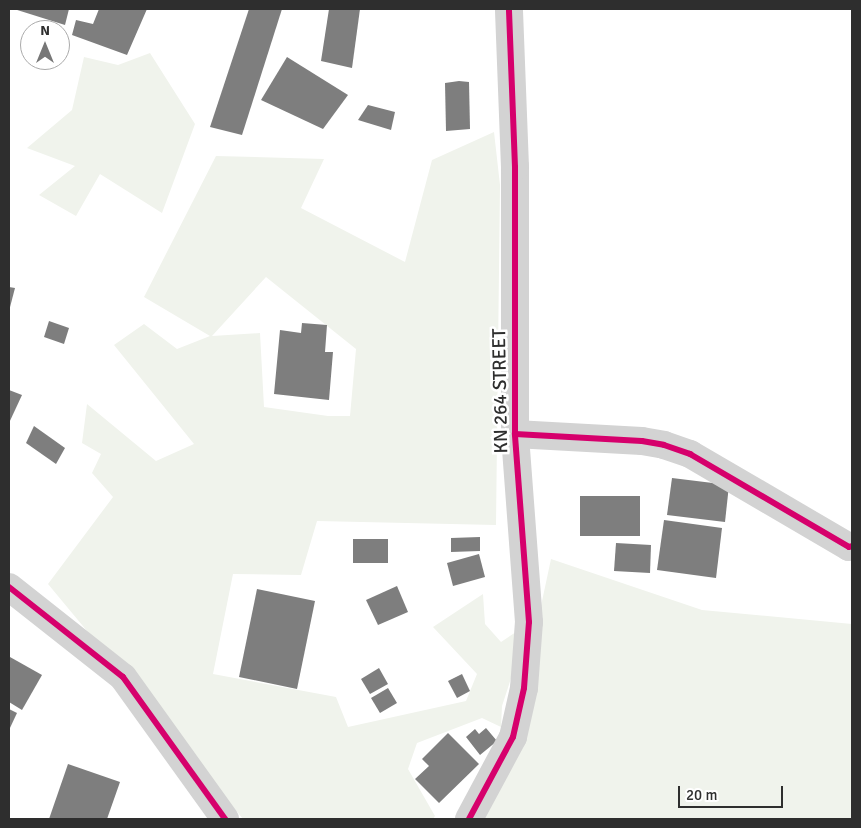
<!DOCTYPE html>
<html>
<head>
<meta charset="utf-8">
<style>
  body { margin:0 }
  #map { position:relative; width:861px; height:828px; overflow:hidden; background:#fff; font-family:Signika,sans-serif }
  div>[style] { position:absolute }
  .green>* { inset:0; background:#f0f3ec }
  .building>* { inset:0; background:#7e7e7e }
  .minor>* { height:28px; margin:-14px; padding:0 14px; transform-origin:14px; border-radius:14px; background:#d3d3d3 }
  .cycleway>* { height:6px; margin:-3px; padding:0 3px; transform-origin:3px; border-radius:3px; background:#d6006c }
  span { translate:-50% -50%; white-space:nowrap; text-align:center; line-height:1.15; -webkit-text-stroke:5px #fff; paint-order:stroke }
  .street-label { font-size:19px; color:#2e2e2e }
  .frame { position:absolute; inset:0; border:10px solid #2e2e2e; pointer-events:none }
  .north { position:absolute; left:20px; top:20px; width:50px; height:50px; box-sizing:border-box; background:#fff; border:1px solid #ababab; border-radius:50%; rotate:0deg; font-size:14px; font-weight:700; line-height:20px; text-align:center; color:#2e2e2e }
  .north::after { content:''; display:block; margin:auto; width:18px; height:22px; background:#777; clip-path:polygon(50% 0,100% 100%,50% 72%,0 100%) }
  .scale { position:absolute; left:678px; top:786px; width:105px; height:22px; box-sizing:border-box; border:2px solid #2e2e2e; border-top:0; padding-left:6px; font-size:15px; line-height:18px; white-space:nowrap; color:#2e2e2e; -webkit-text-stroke:4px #fff; paint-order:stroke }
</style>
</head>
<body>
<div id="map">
  <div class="green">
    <div style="clip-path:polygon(150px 53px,195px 124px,162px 213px,100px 174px,76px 216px,39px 195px,75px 166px,27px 148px,72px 110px,84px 57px,118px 65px)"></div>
    <div style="clip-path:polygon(evenodd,494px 132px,500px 185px,496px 525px,317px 521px,301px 575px,233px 574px,213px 674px,336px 697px,348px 727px,466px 701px,477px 674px,433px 627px,483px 594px,485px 624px,501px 642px,516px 632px,515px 666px,502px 706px,501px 727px,482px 718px,417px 743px,408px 769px,435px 816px,433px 819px,243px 819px,48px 584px,113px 497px,92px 473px,101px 454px,82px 443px,87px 404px,156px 461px,194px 444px,114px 345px,144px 324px,177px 349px,210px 336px,144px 297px,216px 156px,324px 159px,301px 208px,405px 262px,432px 160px,494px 132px,266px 277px,356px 349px,350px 416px,328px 416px,264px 407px,260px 333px,212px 336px,266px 277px)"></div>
    <div style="clip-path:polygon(551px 559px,702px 610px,852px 624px,852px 819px,469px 819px,513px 737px)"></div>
  </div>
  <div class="building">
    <div style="clip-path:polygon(14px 9px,69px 9px,65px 25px)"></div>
    <div style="clip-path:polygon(99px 9px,147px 9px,127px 55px,72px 35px,76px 20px,93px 24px)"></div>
    <div style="clip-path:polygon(249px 9px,282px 9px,242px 135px,210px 127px)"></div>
    <div style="clip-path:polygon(329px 9px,360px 9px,352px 68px,321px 61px)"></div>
    <div style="clip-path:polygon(287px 57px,348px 95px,323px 129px,261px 100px)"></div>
    <div style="clip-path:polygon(459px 81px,469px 82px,470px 129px,446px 131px,445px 83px)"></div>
    <div style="clip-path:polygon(368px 105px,395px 112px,391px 130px,358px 120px)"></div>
    <div style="clip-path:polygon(9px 287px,15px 288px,9px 311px)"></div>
    <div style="clip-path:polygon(49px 321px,69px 328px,64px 344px,44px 337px)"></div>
    <div style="clip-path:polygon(302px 323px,327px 325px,325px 352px,333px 352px,329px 400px,274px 394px,280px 330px,301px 333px)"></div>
    <div style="clip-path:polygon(9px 390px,22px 395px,9px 423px)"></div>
    <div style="clip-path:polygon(34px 426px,65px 448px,56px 464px,26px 443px)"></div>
    <div style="clip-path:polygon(672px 478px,729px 485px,725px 522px,667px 515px)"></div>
    <div style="clip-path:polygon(580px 496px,640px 496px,640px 536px,580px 536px)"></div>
    <div style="clip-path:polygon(664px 520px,722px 528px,716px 578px,657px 570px)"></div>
    <div style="clip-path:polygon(480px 537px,480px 551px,451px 552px,451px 538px)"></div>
    <div style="clip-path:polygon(353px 539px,388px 539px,388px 563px,353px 563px)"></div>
    <div style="clip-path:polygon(616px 543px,651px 545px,650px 573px,614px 571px)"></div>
    <div style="clip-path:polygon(479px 554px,485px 577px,453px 586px,447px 563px)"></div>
    <div style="clip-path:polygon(397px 586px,408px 612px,378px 625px,366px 600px)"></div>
    <div style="clip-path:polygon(257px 589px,315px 601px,297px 689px,239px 677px)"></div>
    <div style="clip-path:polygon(10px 657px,42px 675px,22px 710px,9px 702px)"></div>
    <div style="clip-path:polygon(379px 668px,388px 684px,370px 694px,361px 679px)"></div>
    <div style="clip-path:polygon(462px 674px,470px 691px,457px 698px,448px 681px)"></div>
    <div style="clip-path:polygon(388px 688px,397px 703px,380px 713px,371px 698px)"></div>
    <div style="clip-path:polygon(9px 709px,17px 713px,9px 730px)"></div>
    <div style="clip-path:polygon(486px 728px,497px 741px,480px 755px,466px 737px,475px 729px,479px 734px)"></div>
    <div style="clip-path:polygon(448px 733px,479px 764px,439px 803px,415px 779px,429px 766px,422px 759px)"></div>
    <div style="clip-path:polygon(68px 764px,120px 782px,107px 819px,49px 819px)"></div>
  </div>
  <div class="minor">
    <div style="left:515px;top:434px;width:127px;rotate:3.2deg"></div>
    <div style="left:642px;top:441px;width:22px;rotate:10deg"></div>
    <div style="left:664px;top:445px;width:28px;rotate:19deg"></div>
    <div style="left:690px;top:454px;width:184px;rotate:30.3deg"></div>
    <div style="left:849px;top:547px;width:3px;rotate:-18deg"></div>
    <div style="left:9px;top:587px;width:145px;rotate:38.3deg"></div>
    <div style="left:123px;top:677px;width:175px;rotate:54.3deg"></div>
    <div style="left:469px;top:819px;width:93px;rotate:-61.8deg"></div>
    <div style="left:513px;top:737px;width:50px;rotate:-77.3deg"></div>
    <div style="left:524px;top:688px;width:66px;rotate:-85.7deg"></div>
    <div style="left:529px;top:622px;width:189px;rotate:-94.3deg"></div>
    <div style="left:515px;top:434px;width:267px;rotate:-90deg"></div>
    <div style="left:515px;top:167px;width:158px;rotate:-92.2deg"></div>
  </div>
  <div class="cycleway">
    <div style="left:515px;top:434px;width:127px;rotate:3.2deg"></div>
    <div style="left:642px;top:441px;width:22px;rotate:10deg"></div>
    <div style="left:664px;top:445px;width:28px;rotate:19deg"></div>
    <div style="left:690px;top:454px;width:184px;rotate:30.3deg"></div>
    <div style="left:849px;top:547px;width:3px;rotate:-18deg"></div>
    <div style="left:9px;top:587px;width:145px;rotate:38.3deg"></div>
    <div style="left:123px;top:677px;width:175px;rotate:54.3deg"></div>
    <div style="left:469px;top:819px;width:93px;rotate:-61.8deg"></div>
    <div style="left:513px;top:737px;width:50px;rotate:-77.3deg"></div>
    <div style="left:524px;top:688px;width:66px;rotate:-85.7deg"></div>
    <div style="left:529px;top:622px;width:189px;rotate:-94.3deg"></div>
    <div style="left:515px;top:434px;width:267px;rotate:-90deg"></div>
    <div style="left:515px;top:167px;width:158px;rotate:-92.2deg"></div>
  </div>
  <div class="street-label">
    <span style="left:501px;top:391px;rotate:-91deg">KN 264 STREET</span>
  </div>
  <div class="frame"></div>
  <div class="north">N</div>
  <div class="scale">20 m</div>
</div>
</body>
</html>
